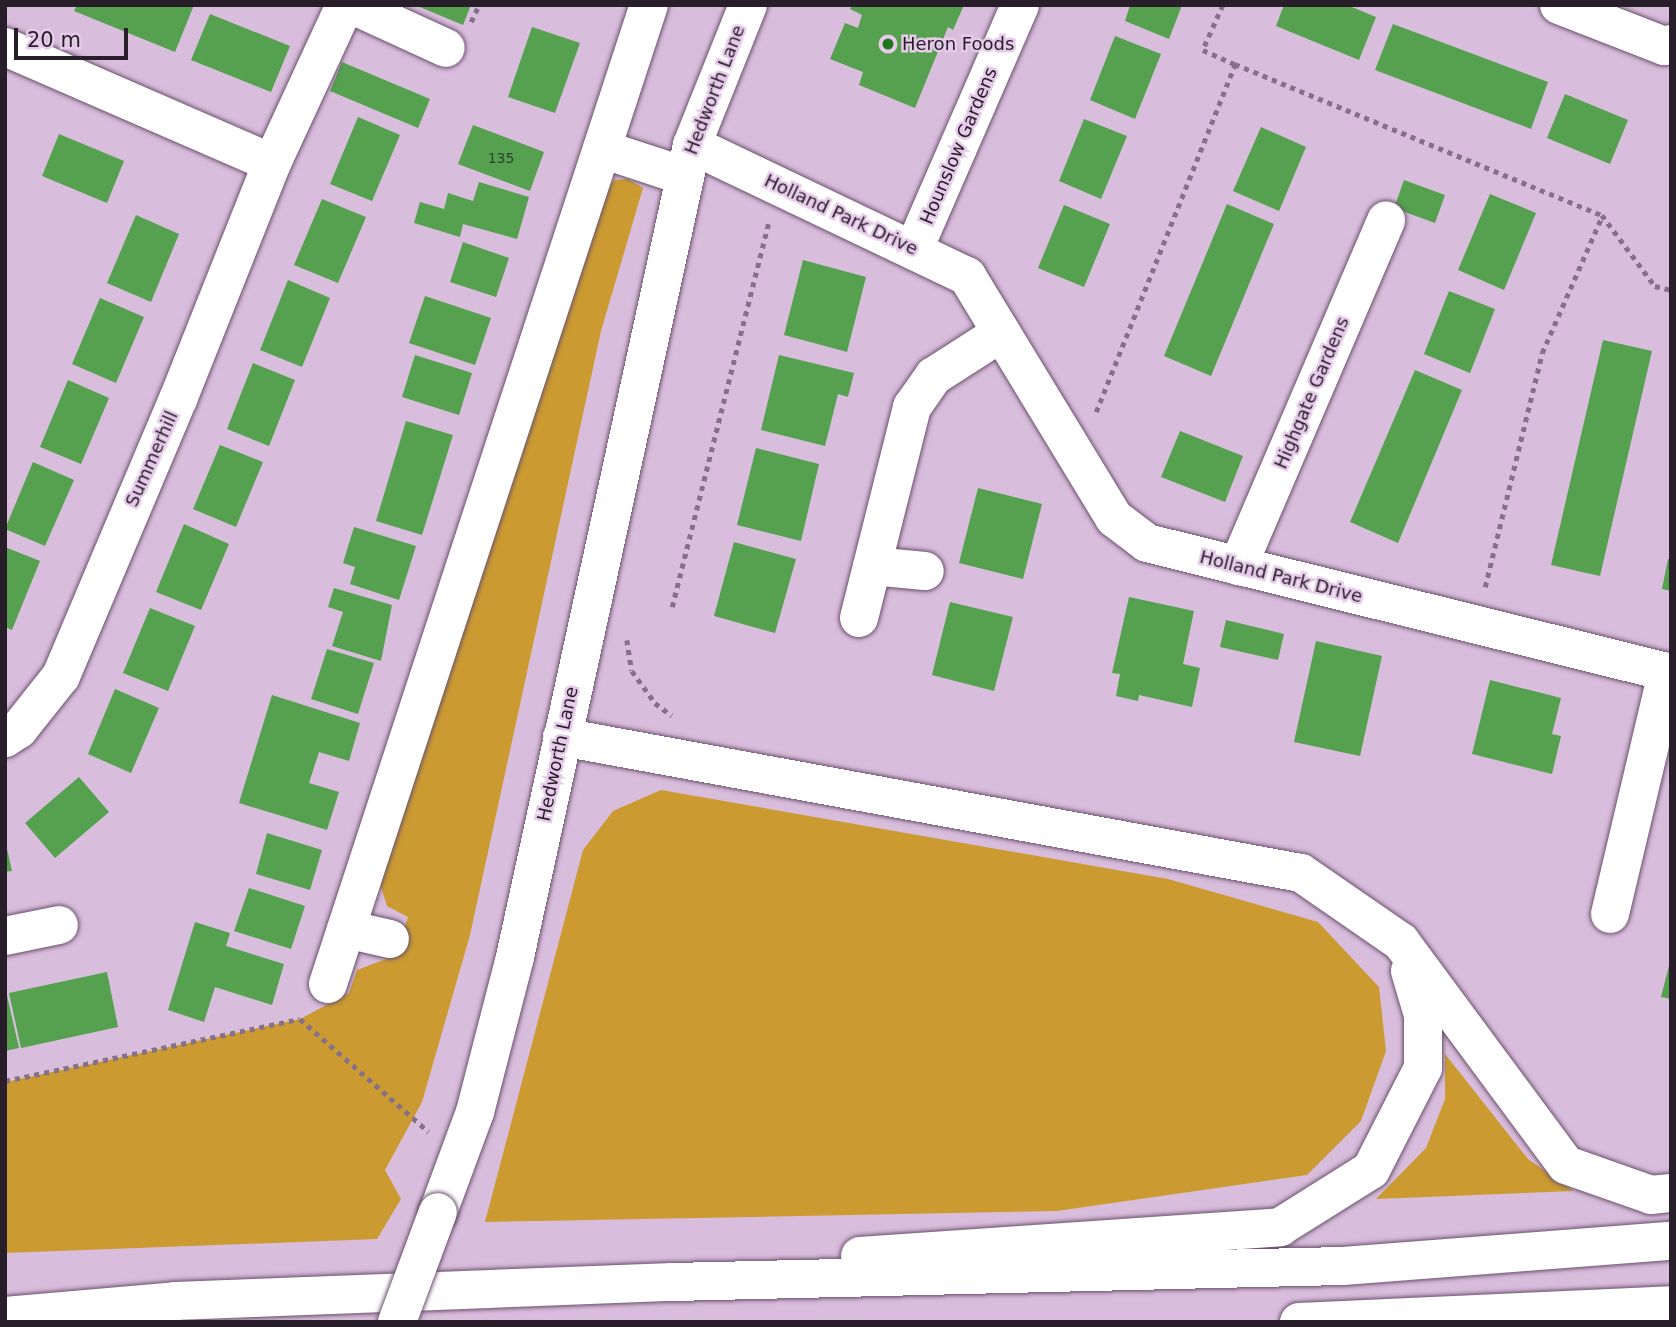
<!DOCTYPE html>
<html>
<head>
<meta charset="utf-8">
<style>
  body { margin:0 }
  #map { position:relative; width:1676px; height:1327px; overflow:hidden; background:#d9bddc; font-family:"DejaVu Sans",sans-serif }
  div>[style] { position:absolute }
  .green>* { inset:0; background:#cb9b31 }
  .building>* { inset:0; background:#55a150 }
  .path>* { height:4.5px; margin-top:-2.25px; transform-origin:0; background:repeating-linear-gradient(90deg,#867288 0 5px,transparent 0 10px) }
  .roads { filter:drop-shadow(0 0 2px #69516c) drop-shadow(0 0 2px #69516c) }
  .street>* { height:38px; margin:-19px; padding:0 19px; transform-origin:19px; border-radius:19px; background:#fff }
  .secondary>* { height:38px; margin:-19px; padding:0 19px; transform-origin:19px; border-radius:19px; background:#fff }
  .highway>* { height:38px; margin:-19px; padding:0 19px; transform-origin:19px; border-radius:19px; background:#fff }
  .bridges { filter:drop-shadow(0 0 2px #69516c) drop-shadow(0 0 2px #69516c) }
  .secondary-bridge>* { height:38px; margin:-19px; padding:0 19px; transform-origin:19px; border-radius:19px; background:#fff }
  .dots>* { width:19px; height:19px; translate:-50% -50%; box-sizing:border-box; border:4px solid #e6caea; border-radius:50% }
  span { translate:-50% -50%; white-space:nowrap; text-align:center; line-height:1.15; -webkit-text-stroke:5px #e6caea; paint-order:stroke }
  .number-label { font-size:14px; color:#333f33 }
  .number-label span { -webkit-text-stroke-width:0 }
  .poi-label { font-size:18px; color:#281e29 }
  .left { translate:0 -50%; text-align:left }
  .street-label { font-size:18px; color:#281e29 }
  .frame { position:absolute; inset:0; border:7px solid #281e29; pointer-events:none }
  .scale { position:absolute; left:14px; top:28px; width:114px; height:32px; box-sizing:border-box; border:4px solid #281e29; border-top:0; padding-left:9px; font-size:21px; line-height:24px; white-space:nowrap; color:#281e29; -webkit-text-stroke:5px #e6caea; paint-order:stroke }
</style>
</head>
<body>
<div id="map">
  <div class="green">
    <div style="clip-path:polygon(628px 179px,643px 188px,601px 331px,470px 935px,422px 1102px,385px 1170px,401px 1199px,377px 1239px,5px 1253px,5px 1082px,300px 1019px,349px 993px,357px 970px,394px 956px,408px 917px,387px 906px,380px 884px,591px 216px,614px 180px)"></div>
    <div style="clip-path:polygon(661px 790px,1168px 879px,1318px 922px,1379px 987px,1386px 1051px,1361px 1121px,1307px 1175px,1057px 1211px,485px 1222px,583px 850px,613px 811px)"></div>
    <div style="clip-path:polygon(1445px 1054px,1528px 1159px,1573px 1191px,1376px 1199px,1426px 1148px,1445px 1099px)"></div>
  </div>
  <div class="building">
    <div style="clip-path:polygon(77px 5px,194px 5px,175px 52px,74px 11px)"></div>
    <div style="clip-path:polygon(415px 5px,471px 5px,463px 25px)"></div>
    <div style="clip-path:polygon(852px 5px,964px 5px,953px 30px,948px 27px,915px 108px,859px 85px,863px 72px,830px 59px,845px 23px,858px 28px,862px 15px,850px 9px)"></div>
    <div style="clip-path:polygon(1130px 5px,1182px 5px,1169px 39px,1125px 21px)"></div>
    <div style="clip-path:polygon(1284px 5px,1347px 5px,1376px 17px,1359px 60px,1276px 26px)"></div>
    <div style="clip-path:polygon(210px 14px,290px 46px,271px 92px,191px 60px)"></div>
    <div style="clip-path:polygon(1393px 24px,1548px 82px,1531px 129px,1375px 70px)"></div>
    <div style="clip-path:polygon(532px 27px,580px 43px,555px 113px,508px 97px)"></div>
    <div style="clip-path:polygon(1115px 36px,1161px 54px,1135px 119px,1090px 100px)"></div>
    <div style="clip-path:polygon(342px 62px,430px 99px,418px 128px,330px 91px)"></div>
    <div style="clip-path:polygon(1565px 94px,1628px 120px,1610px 164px,1547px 138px)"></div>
    <div style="clip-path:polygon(358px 117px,400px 135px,372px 201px,330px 184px)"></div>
    <div style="clip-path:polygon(1084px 119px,1127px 136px,1101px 199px,1059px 181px)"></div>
    <div style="clip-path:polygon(473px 125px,544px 152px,530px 191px,458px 164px)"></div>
    <div style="clip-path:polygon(1261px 127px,1306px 147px,1279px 211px,1233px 191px)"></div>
    <div style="clip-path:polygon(59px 134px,124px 161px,107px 203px,42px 176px)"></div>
    <div style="clip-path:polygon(1404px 180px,1445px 195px,1435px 223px,1394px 208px)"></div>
    <div style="clip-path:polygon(479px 182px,529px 197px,517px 239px,463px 224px,460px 237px,414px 223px,420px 202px,444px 209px,448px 193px,473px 201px)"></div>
    <div style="clip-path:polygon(1490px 194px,1536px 213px,1504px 290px,1458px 270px)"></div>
    <div style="clip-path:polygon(322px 199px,366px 217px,338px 283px,294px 265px)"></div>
    <div style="clip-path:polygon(1227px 204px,1274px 224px,1211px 376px,1164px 356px)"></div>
    <div style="clip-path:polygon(1064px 205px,1110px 224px,1084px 287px,1038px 268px)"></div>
    <div style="clip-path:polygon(136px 215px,179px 234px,151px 302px,107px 283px)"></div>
    <div style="clip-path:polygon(463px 242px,509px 258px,496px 297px,450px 282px)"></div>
    <div style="clip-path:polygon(803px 260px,866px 277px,847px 352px,784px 335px)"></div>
    <div style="clip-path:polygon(288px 280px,330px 298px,302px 367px,260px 350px)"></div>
    <div style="clip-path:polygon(1449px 291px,1495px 309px,1470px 373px,1424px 354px)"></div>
    <div style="clip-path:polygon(425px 296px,491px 318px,475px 365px,409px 343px)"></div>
    <div style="clip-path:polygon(100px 298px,144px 317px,116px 383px,72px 364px)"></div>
    <div style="clip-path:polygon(1603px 340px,1652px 351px,1600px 576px,1551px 565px)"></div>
    <div style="clip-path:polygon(415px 355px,472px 373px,459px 415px,402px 397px)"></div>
    <div style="clip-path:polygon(779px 355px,854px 373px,848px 397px,838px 394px,825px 446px,761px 430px)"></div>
    <div style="clip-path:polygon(253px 363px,295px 380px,269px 446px,227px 429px)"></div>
    <div style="clip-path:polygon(1415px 370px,1462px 390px,1398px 543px,1350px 522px)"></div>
    <div style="clip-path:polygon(68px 380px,109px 398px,81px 464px,40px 447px)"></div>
    <div style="clip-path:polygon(406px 421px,453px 435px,422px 535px,376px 521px)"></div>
    <div style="clip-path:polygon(1180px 431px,1243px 456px,1225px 502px,1161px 477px)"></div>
    <div style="clip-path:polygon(220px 445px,263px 462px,236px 527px,193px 509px)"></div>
    <div style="clip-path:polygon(756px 448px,819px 464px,801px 541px,737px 525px)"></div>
    <div style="clip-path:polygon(33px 462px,74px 480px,45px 546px,5px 529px)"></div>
    <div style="clip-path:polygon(978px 488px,1042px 504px,1023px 579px,959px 563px)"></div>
    <div style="clip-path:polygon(184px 524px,229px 544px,201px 610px,156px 592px)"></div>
    <div style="clip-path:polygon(354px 527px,416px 546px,399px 600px,350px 584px,355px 567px,343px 563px)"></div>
    <div style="clip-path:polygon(734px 542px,796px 559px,775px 633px,714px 616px)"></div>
    <div style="clip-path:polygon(5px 547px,40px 561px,12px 630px,5px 627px)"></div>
    <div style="clip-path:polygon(1668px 559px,1671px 560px,1671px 591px,1662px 589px)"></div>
    <div style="clip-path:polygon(334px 588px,392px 605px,381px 661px,332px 646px,343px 612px,328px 607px)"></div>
    <div style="clip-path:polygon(1129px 597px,1194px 611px,1183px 664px,1200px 668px,1192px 707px,1139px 695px,1138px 701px,1116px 696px,1120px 674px,1112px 673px)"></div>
    <div style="clip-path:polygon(950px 602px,1013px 617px,994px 691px,932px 675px)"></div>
    <div style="clip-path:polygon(150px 608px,195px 626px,168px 691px,123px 673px)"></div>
    <div style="clip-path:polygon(1226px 620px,1284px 634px,1278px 660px,1220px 647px)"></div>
    <div style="clip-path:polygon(1316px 641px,1382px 656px,1360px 756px,1294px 742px)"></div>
    <div style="clip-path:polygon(327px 649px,374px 663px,358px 714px,311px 699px)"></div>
    <div style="clip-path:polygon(1490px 680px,1561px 698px,1552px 734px,1561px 736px,1552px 774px,1472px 754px)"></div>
    <div style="clip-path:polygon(115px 689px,159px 708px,131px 773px,88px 754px)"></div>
    <div style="clip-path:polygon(272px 695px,360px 723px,349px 761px,319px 752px,309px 783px,339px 792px,327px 830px,239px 803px)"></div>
    <div style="clip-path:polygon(79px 777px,109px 812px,55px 858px,25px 823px)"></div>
    <div style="clip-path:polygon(267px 833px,322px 850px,310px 890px,256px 874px)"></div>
    <div style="clip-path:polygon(5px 840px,12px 871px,5px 872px)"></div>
    <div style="clip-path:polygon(249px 888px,305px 906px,291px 949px,234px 931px)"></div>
    <div style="clip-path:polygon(195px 922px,230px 933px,226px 946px,284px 964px,272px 1005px,215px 987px,204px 1022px,168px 1010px)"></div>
    <div style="clip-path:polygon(1671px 958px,1671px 999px,1661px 997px)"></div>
    <div style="clip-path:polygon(107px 972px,118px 1027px,21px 1048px,9px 993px)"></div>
    <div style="clip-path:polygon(5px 987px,19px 1048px,5px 1051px)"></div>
  </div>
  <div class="path">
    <div style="left:1223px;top:5px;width:49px;rotate:114deg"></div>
    <div style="left:1203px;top:50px;width:35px;rotate:24deg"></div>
    <div style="left:471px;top:22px;width:19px;rotate:-65deg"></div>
    <div style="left:1096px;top:412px;width:375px;rotate:-68.2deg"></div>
    <div style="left:1235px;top:64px;width:397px;rotate:22.4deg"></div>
    <div style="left:1602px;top:215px;width:89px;rotate:53.3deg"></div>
    <div style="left:1655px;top:286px;width:16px;rotate:14deg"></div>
    <div style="left:1485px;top:587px;width:241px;rotate:-76.3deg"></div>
    <div style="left:1542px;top:353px;width:150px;rotate:-66.3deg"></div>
    <div style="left:672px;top:607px;width:395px;rotate:-75.9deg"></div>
    <div style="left:627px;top:640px;width:31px;rotate:81deg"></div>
    <div style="left:632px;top:671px;width:39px;rotate:54deg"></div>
    <div style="left:655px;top:703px;width:21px;rotate:37deg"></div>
    <div style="left:5px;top:1081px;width:301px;rotate:-11.9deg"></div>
    <div style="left:300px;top:1019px;width:171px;rotate:41.2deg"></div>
  </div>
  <div class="roads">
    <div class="street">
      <div style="left:352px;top:5px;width:103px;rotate:24.6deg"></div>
      <div style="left:1559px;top:5px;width:113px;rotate:21.3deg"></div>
      <div style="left:1664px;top:46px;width:7px;rotate:-16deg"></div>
      <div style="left:5px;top:47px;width:291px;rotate:23.5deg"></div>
      <div style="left:272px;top:163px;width:254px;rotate:111.7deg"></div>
      <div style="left:178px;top:399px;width:301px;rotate:112.9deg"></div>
      <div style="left:61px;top:676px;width:68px;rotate:128.4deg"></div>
      <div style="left:19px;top:729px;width:17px;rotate:147deg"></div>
      <div style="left:692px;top:145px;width:305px;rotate:25.5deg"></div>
      <div style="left:967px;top:276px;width:283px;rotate:58.7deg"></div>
      <div style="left:1114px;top:518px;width:41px;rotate:37.1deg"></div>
      <div style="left:1147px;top:543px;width:540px;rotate:13.93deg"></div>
      <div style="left:602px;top:149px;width:86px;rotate:18.2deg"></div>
      <div style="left:272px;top:163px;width:174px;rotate:-65.2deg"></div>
      <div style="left:914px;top:249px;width:266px;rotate:-66.5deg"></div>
      <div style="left:872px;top:566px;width:53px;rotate:5.4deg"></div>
      <div style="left:1238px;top:566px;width:376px;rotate:-66.8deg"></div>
      <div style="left:859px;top:618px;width:218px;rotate:-75.9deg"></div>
      <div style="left:912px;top:407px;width:38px;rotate:-55deg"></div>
      <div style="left:934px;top:376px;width:80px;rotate:-32.7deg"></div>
      <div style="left:1610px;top:914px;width:249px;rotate:-76.7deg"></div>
      <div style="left:346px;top:929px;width:45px;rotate:12.8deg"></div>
      <div style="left:5px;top:936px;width:55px;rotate:-11.5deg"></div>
      <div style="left:328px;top:984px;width:1030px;rotate:-71.85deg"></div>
    </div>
    <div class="secondary">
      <div style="left:438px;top:1212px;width:107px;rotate:-69.7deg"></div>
      <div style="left:475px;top:1112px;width:160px;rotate:-75.5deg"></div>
      <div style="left:515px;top:957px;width:831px;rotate:-77.7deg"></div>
      <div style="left:692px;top:145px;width:151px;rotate:-68.2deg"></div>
    </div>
    <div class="highway">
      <div style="left:562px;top:737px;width:751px;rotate:10.43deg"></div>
      <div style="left:1301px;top:873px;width:121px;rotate:34.6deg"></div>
      <div style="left:1401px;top:942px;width:277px;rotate:53.5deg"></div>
      <div style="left:1566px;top:1165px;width:90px;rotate:19.4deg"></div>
      <div style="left:1651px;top:1195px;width:20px;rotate:-6deg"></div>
      <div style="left:860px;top:1256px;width:421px;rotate:-3.9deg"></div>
      <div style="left:1280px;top:1227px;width:107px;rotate:-32.1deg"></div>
      <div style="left:1371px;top:1170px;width:114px;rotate:-63deg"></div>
      <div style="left:1423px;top:1068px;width:53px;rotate:-90deg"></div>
      <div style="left:1423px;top:1015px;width:46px;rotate:-106.5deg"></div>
      <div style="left:5px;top:1316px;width:171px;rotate:-5deg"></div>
      <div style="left:175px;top:1301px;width:498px;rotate:-2.2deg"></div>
      <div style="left:673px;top:1282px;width:670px;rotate:-1.37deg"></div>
      <div style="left:1343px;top:1266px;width:329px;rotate:-4.4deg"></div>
      <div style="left:1299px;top:1322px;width:372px;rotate:-2.6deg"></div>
    </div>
  </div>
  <div class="bridges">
    <div class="secondary-bridge">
      <div style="left:397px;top:1322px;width:117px;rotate:-69.6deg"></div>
    </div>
  </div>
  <div class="dots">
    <div style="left:888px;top:44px;background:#21741e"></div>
  </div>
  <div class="number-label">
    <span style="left:501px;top:158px">135</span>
  </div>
  <div class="poi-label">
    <span class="left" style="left:902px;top:44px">Heron Foods</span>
  </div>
  <div class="street-label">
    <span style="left:715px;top:90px;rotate:-69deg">Hedworth Lane</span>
    <span style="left:959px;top:146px;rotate:-67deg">Hounslow Gardens</span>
    <span style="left:841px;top:215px;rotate:25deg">Holland Park Drive</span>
    <span style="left:1312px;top:393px;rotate:-67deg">Highgate Gardens</span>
    <span style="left:152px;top:459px;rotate:-66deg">Summerhill</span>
    <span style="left:1281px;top:577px;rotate:14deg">Holland Park Drive</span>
    <span style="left:558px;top:754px;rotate:-78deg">Hedworth Lane</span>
  </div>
  <div class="frame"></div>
  <div class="scale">20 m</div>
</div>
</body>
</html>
